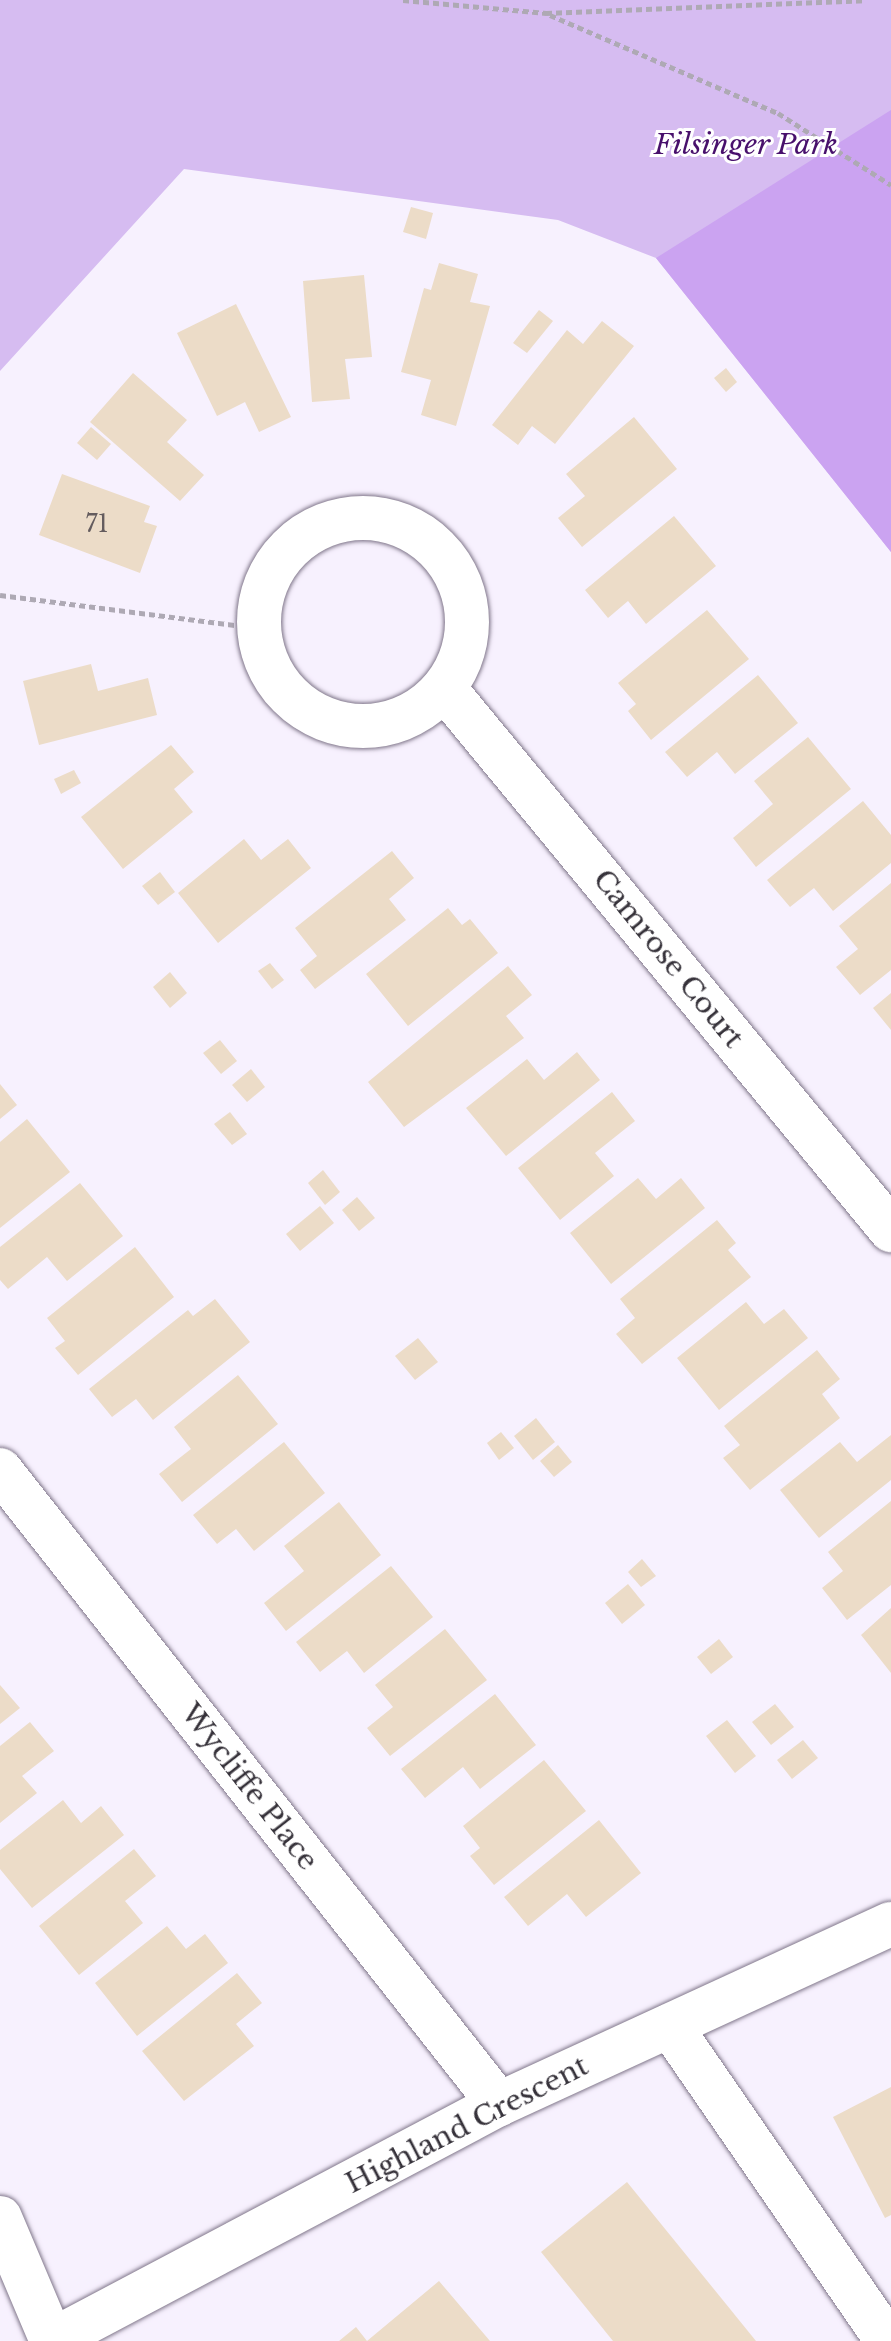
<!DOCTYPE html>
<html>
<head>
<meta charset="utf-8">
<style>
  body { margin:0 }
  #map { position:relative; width:891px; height:2341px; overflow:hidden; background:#f7f1fe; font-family:"Libre Baskerville",serif }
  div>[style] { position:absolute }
  .green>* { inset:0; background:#d6bcf1 }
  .forest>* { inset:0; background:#cba3f1 }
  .building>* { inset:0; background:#ecdcc8 }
  .path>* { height:5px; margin-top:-2.5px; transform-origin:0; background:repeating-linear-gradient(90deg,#aea9b4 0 6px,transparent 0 10px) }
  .roads { filter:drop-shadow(0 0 2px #81778b) drop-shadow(0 0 2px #81778b) }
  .minor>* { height:44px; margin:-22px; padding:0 22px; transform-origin:22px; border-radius:22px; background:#fff }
  .minor>.ring { margin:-22px; padding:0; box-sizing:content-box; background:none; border:44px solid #fff; border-radius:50% }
  span { translate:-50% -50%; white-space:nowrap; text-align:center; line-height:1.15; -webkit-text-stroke:6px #fff; paint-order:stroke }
  .number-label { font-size:24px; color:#645c5e }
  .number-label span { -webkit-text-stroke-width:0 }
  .park-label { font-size:28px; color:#48106c; font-style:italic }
  .street-label { font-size:28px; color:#36323a }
</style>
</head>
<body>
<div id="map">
  <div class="green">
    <div style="clip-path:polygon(0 0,891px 0,891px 552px,656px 258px,558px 220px,184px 169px,0 371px)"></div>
  </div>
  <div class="forest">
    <div style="clip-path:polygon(891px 110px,891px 552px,656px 258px)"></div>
  </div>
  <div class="building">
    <div style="clip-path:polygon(411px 207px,433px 213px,426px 239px,403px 232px)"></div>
    <div style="clip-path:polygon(439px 263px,478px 274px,470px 302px,490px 306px,456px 426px,421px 415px,431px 380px,401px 372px,424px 288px,431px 290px)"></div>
    <div style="clip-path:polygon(364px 275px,372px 357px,345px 359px,350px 399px,312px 402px,303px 281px)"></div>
    <div style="clip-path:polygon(236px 304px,291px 417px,259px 432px,245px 402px,217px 416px,177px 333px)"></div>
    <div style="clip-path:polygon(539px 310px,553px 321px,527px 353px,513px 343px)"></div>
    <div style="clip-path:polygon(602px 321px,634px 346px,555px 444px,532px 426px,518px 445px,492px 425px,567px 330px,583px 344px)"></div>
    <div style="clip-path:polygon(726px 368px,737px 382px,726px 392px,714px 378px)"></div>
    <div style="clip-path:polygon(133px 373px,187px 420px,167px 442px,204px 475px,180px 501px,90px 422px)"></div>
    <div style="clip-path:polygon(634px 417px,677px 469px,582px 547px,558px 518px,585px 496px,566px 474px)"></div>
    <div style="clip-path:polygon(91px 427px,111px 444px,97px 460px,77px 443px)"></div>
    <div style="clip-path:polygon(62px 474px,150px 506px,144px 522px,157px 526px,140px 573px,39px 535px)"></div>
    <div style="clip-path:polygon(674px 516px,716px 566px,646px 624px,628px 601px,608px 618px,585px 590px)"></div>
    <div style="clip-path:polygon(707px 610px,749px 659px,651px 740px,628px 711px,636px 704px,618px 683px)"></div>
    <div style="clip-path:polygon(91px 664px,98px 691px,148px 678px,157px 715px,39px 745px,23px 681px)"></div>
    <div style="clip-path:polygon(758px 675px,798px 723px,735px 774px,717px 752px,687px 777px,665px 752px)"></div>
    <div style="clip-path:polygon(808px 737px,851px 789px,756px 867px,733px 838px,773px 804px,754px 781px)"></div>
    <div style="clip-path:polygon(171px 745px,194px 772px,174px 789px,193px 812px,123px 869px,81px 817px)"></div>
    <div style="clip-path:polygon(74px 770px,81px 783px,61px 794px,54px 779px)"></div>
    <div style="clip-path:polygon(863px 801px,891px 835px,891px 863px,833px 911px,814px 888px,790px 907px,767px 880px)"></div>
    <div style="clip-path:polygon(244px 839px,261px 860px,288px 839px,311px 868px,218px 943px,178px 893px)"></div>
    <div style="clip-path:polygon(392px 851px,414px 878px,389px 899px,406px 920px,315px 989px,300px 970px,317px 956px,295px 928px)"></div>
    <div style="clip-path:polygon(160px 872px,175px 892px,158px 905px,142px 886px)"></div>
    <div style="clip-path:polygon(891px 883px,891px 970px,860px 995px,836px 967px,858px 949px,839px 926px)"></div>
    <div style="clip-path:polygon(448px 908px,462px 925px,470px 919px,498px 953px,408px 1026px,366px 974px)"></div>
    <div style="clip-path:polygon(270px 963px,284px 980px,272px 989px,258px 971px)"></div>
    <div style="clip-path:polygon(508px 966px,532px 995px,506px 1016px,524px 1038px,404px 1127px,368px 1082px)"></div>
    <div style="clip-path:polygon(170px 972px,187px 993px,170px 1008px,153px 987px)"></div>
    <div style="clip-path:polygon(891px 993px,891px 1030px,873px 1008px)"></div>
    <div style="clip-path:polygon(220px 1040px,237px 1061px,221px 1074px,203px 1053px)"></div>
    <div style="clip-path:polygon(577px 1052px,600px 1080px,506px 1156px,466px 1108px,527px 1059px,544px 1080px)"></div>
    <div style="clip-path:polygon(251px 1069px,265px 1087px,247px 1102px,232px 1085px)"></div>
    <div style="clip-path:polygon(0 1084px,17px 1105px,0 1119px)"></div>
    <div style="clip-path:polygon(612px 1092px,635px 1121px,595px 1153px,614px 1176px,560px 1220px,518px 1168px)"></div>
    <div style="clip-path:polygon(230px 1112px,247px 1134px,232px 1145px,214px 1124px)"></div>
    <div style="clip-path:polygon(27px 1119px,70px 1172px,0 1228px,0 1142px)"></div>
    <div style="clip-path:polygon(323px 1170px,340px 1192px,325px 1205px,308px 1183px)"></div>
    <div style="clip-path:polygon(638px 1178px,656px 1199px,681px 1178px,705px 1208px,611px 1284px,570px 1233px)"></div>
    <div style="clip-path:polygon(80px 1183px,123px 1236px,67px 1281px,47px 1257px,8px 1289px,0 1280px,0 1247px)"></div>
    <div style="clip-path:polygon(357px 1197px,375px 1218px,359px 1231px,342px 1210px)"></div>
    <div style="clip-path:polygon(320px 1206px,334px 1223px,300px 1251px,286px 1234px)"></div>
    <div style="clip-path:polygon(717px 1220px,736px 1243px,728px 1250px,751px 1277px,642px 1364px,616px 1334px,635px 1318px,620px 1299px)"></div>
    <div style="clip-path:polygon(135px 1247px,174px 1297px,78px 1375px,55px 1348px,65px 1341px,47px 1318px)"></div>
    <div style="clip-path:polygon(215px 1299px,250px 1342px,153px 1420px,136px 1399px,112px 1417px,89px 1389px,188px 1310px,193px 1316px)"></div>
    <div style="clip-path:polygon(746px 1302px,764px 1324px,784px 1309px,808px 1338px,719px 1410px,677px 1358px)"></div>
    <div style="clip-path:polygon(418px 1338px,438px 1362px,415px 1380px,395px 1356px)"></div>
    <div style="clip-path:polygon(817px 1350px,840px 1379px,822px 1394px,840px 1418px,750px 1490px,723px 1458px,740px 1445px,724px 1426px)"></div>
    <div style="clip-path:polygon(238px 1375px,278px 1424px,182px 1502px,159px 1474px,191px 1449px,174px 1427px)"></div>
    <div style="clip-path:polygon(536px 1418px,555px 1442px,533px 1460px,514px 1436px)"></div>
    <div style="clip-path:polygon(501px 1432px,514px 1448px,499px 1460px,487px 1443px)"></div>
    <div style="clip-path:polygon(891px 1435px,891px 1480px,819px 1538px,780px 1490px,840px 1442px,857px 1462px)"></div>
    <div style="clip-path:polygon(284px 1442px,325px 1493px,254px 1551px,236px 1529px,217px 1544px,193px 1515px)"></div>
    <div style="clip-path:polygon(558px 1445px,572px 1462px,554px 1477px,540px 1461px)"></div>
    <div style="clip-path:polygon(891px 1501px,891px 1585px,847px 1620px,822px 1588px,843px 1571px,828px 1552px)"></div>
    <div style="clip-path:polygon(339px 1502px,381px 1555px,286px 1631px,264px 1603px,304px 1571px,284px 1546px)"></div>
    <div style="clip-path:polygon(642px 1559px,656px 1576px,641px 1587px,628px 1572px)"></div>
    <div style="clip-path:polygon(391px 1566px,433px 1617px,364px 1673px,347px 1651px,320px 1672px,296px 1642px)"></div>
    <div style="clip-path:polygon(628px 1584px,645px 1605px,622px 1624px,605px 1603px)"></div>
    <div style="clip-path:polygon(891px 1608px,891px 1673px,861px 1635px)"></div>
    <div style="clip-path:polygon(445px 1629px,487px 1680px,390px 1756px,367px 1728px,393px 1707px,375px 1685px)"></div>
    <div style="clip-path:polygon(719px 1639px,733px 1657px,711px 1674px,697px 1657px)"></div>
    <div style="clip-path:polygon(0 1685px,20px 1708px,0 1724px)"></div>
    <div style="clip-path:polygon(495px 1694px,536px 1745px,480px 1789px,463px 1767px,425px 1798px,401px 1769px)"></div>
    <div style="clip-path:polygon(775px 1704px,794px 1727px,771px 1745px,752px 1722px)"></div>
    <div style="clip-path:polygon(727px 1720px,756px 1756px,735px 1773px,706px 1736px)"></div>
    <div style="clip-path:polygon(30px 1722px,54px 1751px,22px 1776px,37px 1793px,0 1823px,0 1746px)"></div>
    <div style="clip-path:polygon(803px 1740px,818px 1758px,792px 1779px,777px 1760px)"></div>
    <div style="clip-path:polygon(544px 1760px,586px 1811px,494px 1885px,470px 1856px,480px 1848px,463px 1826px)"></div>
    <div style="clip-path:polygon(63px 1800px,81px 1823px,101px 1806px,124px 1835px,32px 1908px,0 1869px,0 1850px)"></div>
    <div style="clip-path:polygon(599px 1820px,641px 1873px,586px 1917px,567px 1894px,528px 1926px,504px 1897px)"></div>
    <div style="clip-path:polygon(134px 1849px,156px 1876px,125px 1901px,143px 1923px,79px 1975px,39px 1926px)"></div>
    <div style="clip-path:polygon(167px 1926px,186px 1949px,205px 1934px,228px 1963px,137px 2036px,95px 1983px)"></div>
    <div style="clip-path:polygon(237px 1973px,262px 2003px,236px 2024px,254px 2046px,184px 2101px,142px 2051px)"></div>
    <div style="clip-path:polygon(891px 2087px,891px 2215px,885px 2218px,833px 2117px)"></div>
    <div style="clip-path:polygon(627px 2182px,756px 2341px,613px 2341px,541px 2252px)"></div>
    <div style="clip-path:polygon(439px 2281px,490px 2341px,339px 2341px,356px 2327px,367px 2341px)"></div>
  </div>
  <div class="path">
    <div style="left:403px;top:0;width:144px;rotate:5.2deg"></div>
    <div style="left:546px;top:13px;width:320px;rotate:-2.3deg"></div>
    <div style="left:550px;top:15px;width:248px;rotate:23.3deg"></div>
    <div style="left:778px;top:113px;width:134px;rotate:32.5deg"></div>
    <div style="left:0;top:595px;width:259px;rotate:7.3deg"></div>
  </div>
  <div class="roads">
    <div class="minor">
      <div class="ring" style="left:259px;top:518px;width:164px;height:164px"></div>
      <div style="left:444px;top:688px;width:703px;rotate:50.49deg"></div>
      <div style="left:0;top:1470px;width:807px;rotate:51.79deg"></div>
      <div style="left:670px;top:2026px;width:383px;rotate:55.4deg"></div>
      <div style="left:0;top:2218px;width:134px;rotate:67.1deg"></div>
      <div style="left:51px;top:2341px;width:507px;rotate:-27.88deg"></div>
      <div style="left:499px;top:2104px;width:431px;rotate:-24.7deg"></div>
    </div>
  </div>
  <div class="number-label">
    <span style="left:97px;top:524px">71</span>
  </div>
  <div class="park-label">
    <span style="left:746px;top:145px">Filsinger Park</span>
  </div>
  <div class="street-label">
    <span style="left:668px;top:959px;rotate:51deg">Camrose Court</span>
    <span style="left:249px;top:1787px;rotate:52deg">Wycliffe Place</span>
    <span style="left:467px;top:2125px;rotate:-27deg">Highland Crescent</span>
  </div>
</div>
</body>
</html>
